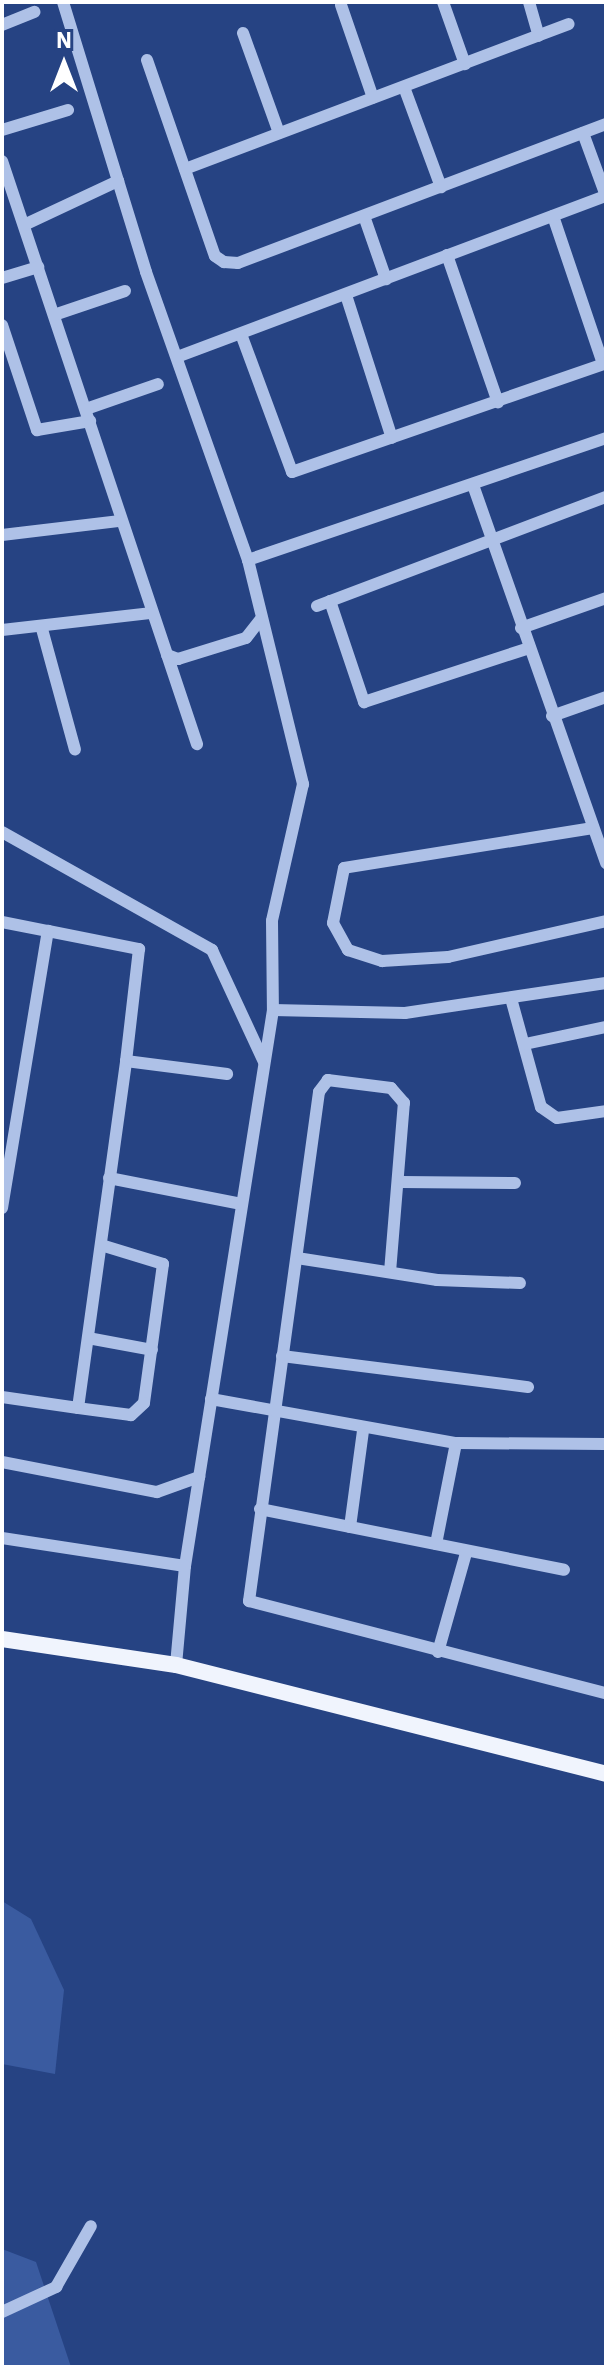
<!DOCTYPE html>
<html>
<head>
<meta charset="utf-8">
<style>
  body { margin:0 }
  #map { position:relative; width:608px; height:2369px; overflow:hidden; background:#264383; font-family:"IBM Plex Sans",sans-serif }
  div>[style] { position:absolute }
  .green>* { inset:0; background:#3a5ba0 }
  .minor>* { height:12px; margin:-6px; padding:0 6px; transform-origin:6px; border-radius:6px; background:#aec1e7 }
  .major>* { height:16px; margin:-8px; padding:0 8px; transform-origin:8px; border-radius:8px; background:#f0f4fd }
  span { translate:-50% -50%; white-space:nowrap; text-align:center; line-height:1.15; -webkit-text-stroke:7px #264383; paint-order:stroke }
  .frame { position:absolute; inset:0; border:4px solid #fff; pointer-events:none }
  .north { position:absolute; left:24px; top:24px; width:80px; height:80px; -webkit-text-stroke:6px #264383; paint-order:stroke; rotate:0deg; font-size:22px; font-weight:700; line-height:32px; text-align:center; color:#fff }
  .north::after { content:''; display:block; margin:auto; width:28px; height:36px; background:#fff; clip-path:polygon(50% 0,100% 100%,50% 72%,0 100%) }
</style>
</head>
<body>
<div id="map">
  <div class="green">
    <div style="clip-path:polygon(2px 1901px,31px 1919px,64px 1990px,55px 2074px,2px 2064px)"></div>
    <div style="clip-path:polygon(2px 2249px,36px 2262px,71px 2367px,2px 2367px)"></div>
  </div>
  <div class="minor">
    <div style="left:63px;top:2px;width:282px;rotate:72.9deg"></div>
    <div style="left:146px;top:272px;width:306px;rotate:70.5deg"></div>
    <div style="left:248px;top:560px;width:231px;rotate:76.2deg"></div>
    <div style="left:303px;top:784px;width:140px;rotate:102.8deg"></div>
    <div style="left:272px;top:921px;width:89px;rotate:89.4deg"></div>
    <div style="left:273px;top:1010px;width:563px;rotate:98.99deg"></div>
    <div style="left:185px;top:1566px;width:99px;rotate:95.2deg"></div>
    <div style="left:443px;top:2px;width:66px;rotate:70.5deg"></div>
    <div style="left:529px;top:2px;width:35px;rotate:74deg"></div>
    <div style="left:341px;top:5px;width:98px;rotate:71deg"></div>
    <div style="left:2px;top:25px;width:35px;rotate:-22deg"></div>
    <div style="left:243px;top:33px;width:106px;rotate:70.2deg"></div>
    <div style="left:147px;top:60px;width:207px;rotate:70.9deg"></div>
    <div style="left:215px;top:256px;width:11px;rotate:34deg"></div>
    <div style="left:224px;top:262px;width:14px;rotate:4deg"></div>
    <div style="left:238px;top:263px;width:393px;rotate:-20.7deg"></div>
    <div style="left:404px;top:87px;width:107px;rotate:69.7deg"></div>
    <div style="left:2px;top:130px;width:69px;rotate:-16.9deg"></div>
    <div style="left:583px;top:133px;width:67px;rotate:69.9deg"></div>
    <div style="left:2px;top:161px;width:615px;rotate:71.51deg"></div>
    <div style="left:185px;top:169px;width:410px;rotate:-20.7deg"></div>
    <div style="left:364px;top:216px;width:67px;rotate:70.8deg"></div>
    <div style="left:553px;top:216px;width:156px;rotate:71.3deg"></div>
    <div style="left:24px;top:225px;width:104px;rotate:-25.1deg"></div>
    <div style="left:447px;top:255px;width:156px;rotate:70.9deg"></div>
    <div style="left:2px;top:278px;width:38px;rotate:-17deg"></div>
    <div style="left:346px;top:295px;width:150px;rotate:72.2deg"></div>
    <div style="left:54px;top:315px;width:75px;rotate:-18.7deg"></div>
    <div style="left:2px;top:325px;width:111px;rotate:71.6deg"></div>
    <div style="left:37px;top:430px;width:54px;rotate:-9.6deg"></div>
    <div style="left:241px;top:334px;width:147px;rotate:69.7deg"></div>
    <div style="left:292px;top:472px;width:332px;rotate:-19.1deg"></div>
    <div style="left:177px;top:357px;width:458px;rotate:-20.6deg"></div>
    <div style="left:86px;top:409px;width:76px;rotate:-19.1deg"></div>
    <div style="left:473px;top:485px;width:401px;rotate:70.6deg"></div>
    <div style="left:2px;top:535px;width:119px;rotate:-6.8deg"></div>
    <div style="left:248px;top:560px;width:378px;rotate:-18.8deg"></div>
    <div style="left:330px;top:601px;width:107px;rotate:71.4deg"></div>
    <div style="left:364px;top:702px;width:174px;rotate:-18.1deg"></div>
    <div style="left:317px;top:606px;width:309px;rotate:-20.7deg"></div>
    <div style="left:521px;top:628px;width:90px;rotate:-19.4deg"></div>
    <div style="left:42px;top:629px;width:125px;rotate:74.7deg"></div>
    <div style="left:2px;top:630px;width:151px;rotate:-6.5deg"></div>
    <div style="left:167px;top:655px;width:12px;rotate:20deg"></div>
    <div style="left:178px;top:659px;width:71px;rotate:-17.2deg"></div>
    <div style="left:246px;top:638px;width:23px;rotate:-52deg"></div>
    <div style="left:552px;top:716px;width:57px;rotate:-19.4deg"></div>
    <div style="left:593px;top:828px;width:252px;rotate:170.9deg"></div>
    <div style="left:344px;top:868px;width:56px;rotate:101.3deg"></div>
    <div style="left:333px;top:923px;width:31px;rotate:61deg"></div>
    <div style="left:348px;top:950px;width:36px;rotate:18deg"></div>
    <div style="left:382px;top:961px;width:66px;rotate:-3.5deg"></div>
    <div style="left:448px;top:957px;width:162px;rotate:-12.8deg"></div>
    <div style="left:2px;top:832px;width:241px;rotate:29.3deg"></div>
    <div style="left:212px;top:950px;width:123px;rotate:65.1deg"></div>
    <div style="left:2px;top:922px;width:47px;rotate:11.1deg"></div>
    <div style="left:512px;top:1002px;width:109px;rotate:74.6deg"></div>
    <div style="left:541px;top:1107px;width:19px;rotate:35deg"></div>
    <div style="left:557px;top:1118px;width:49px;rotate:-8.1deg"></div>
    <div style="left:273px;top:1010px;width:132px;rotate:1.3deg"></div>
    <div style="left:405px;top:1013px;width:203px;rotate:-8.5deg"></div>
    <div style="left:525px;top:1044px;width:83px;rotate:-11.9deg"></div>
    <div style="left:109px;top:1178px;width:135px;rotate:11.1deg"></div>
    <div style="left:401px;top:1182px;width:114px;rotate:0.5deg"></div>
    <div style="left:2px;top:1208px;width:281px;rotate:-80.6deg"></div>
    <div style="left:48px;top:931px;width:93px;rotate:11.2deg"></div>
    <div style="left:139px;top:949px;width:113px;rotate:96.6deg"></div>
    <div style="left:101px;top:1245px;width:65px;rotate:17deg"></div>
    <div style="left:163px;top:1264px;width:140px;rotate:97.8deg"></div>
    <div style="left:144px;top:1403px;width:18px;rotate:137deg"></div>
    <div style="left:131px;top:1415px;width:53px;rotate:-172.5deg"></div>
    <div style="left:78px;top:1408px;width:350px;rotate:-82.1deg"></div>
    <div style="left:126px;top:1061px;width:102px;rotate:7.3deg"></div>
    <div style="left:297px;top:1258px;width:142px;rotate:8.9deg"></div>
    <div style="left:437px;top:1280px;width:83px;rotate:2.1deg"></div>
    <div style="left:390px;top:1272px;width:170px;rotate:-85.3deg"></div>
    <div style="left:404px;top:1103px;width:20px;rotate:-131deg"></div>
    <div style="left:391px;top:1088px;width:64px;rotate:-172.8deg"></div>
    <div style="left:328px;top:1080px;width:15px;rotate:127deg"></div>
    <div style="left:319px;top:1092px;width:514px;rotate:97.83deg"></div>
    <div style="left:249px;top:1601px;width:369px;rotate:14.5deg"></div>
    <div style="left:88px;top:1338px;width:65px;rotate:10.6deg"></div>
    <div style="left:282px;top:1356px;width:248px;rotate:7.2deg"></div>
    <div style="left:2px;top:1397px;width:77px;rotate:8.2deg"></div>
    <div style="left:211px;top:1399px;width:249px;rotate:10.2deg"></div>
    <div style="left:456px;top:1443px;width:150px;rotate:0.4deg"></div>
    <div style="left:2px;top:1462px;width:158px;rotate:11deg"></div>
    <div style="left:157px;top:1492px;width:45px;rotate:-19.7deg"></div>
    <div style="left:260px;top:1509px;width:310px;rotate:11.3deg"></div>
    <div style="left:350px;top:1527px;width:97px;rotate:-82.3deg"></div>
    <div style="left:2px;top:1538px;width:185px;rotate:8.7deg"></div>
    <div style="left:436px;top:1544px;width:103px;rotate:-78.8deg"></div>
    <div style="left:438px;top:1652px;width:103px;rotate:-74.2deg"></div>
    <div style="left:2px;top:2312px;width:60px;rotate:-24.8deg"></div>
    <div style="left:56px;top:2287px;width:70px;rotate:-60.2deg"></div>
  </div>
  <div class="major">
    <div style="left:2px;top:1639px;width:176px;rotate:8.5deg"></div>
    <div style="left:176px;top:1665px;width:444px;rotate:14.2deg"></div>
  </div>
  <div class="frame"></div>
  <div class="north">N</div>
</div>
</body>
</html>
